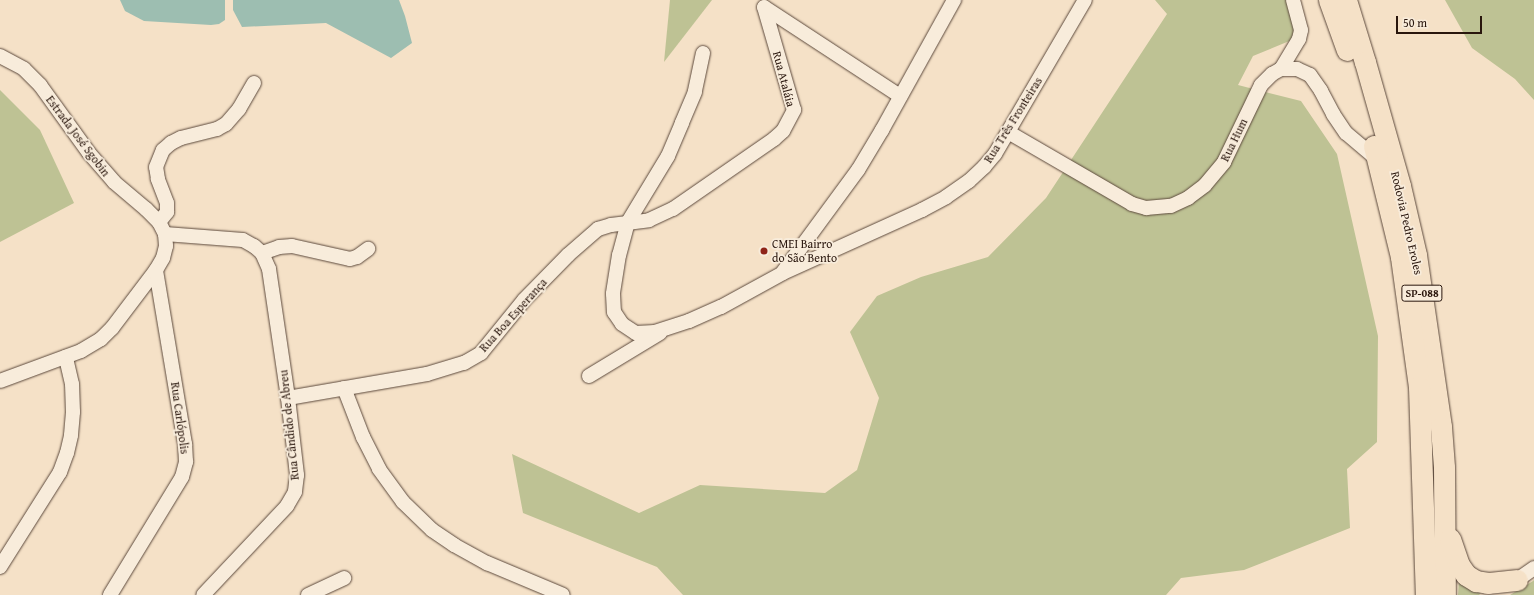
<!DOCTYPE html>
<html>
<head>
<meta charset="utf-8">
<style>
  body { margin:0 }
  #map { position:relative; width:1534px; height:595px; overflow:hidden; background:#f5e1c7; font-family:"Gentium Book Plus",serif }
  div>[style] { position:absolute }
  .green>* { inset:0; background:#bec294 }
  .water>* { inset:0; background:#9dbeb1 }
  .roads { filter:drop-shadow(0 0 1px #5c493c) drop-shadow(0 0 1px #5c493c) }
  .minor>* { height:14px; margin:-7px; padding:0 7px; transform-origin:7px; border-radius:7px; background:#f8ecdb }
  .highway>* { height:21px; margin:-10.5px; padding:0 10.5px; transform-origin:10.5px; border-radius:10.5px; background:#f5e1c7 }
  .dots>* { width:11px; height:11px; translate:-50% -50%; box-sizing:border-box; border:2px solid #f8ecdb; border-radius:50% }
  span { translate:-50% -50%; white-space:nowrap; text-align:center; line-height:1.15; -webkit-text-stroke:3.5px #f8ecdb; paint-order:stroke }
  .shield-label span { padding:1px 3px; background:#f8ecdb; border:1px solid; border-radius:3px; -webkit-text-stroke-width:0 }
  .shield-label { font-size:11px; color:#29160d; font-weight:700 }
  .street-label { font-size:12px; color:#29160d }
  .poi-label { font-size:12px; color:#29160d }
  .left { translate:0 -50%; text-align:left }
  .scale { position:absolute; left:1396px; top:16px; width:86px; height:18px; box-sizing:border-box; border:2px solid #29160d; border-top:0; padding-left:5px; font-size:12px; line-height:14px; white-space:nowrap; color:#29160d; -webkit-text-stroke:3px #f8ecdb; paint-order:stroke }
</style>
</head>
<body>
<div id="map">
  <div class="green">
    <div style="clip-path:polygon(670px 0,712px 0,664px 62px)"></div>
    <div style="clip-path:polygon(1155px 0,1289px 0,1299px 37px,1253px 56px,1238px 85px,1301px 101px,1337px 154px,1378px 336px,1377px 442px,1347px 469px,1350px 528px,1244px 570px,1181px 578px,1166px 595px,683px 595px,657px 567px,523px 513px,512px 454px,639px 513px,700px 485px,825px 493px,857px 470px,879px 398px,850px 332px,877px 296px,921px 277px,988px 257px,1046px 198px,1167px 14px)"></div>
    <div style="clip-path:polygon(1445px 0,1534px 0,1534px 100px,1515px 79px,1472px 48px)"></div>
    <div style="clip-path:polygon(0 90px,40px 130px,74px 203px,0 242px)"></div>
    <div style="clip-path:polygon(1459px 580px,1474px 590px,1481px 593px,1479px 595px,1458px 595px)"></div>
    <div style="clip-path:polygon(1534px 580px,1534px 595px,1510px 595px,1533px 581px)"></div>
  </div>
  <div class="water">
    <div style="clip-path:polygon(120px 0,225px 0,225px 20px,219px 24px,211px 25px,144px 21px,125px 11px)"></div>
    <div style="clip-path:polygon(233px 0,399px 0,405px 16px,412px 43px,391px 58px,326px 23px,242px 27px,233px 10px)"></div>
  </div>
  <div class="roads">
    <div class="minor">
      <div style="left:703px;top:53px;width:40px;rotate:102deg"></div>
      <div style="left:695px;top:92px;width:34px;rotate:113deg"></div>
      <div style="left:682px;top:123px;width:36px;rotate:113deg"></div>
      <div style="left:668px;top:156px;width:77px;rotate:121.2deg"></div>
      <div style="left:628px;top:222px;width:34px;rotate:105deg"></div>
      <div style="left:619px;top:255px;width:39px;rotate:99deg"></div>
      <div style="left:613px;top:294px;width:18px;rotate:87deg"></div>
      <div style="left:614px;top:312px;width:14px;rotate:56deg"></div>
      <div style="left:622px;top:324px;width:17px;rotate:33deg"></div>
      <div style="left:636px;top:333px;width:19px;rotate:-3deg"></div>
      <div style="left:655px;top:332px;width:36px;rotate:-18deg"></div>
      <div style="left:689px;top:321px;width:35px;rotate:-24deg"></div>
      <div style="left:721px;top:307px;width:71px;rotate:-28.7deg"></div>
      <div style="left:783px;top:273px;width:153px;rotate:-24.4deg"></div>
      <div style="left:922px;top:210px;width:27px;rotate:-28deg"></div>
      <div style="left:946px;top:197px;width:28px;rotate:-35deg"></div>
      <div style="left:969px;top:181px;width:21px;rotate:-43deg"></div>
      <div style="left:984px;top:167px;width:17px;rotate:-50deg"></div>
      <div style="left:995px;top:154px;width:178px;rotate:-59.7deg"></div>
      <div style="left:0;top:56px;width:27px;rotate:28deg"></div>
      <div style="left:24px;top:69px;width:23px;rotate:45deg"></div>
      <div style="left:40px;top:85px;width:84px;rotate:54.2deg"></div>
      <div style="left:89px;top:153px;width:38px;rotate:49deg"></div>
      <div style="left:114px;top:182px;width:42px;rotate:40.2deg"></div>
      <div style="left:146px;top:209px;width:18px;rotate:45deg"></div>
      <div style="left:159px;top:222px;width:13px;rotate:63deg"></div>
      <div style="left:165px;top:234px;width:12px;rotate:85deg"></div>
      <div style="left:166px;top:246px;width:12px;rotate:104deg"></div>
      <div style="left:163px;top:258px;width:14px;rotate:120deg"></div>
      <div style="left:156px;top:270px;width:73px;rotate:127.2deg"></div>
      <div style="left:112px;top:328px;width:16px;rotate:135deg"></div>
      <div style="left:101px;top:339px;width:23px;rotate:149deg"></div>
      <div style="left:81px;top:351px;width:86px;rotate:159.7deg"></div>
      <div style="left:1281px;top:69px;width:35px;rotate:-59deg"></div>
      <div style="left:1299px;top:39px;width:9px;rotate:-77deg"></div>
      <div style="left:1301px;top:30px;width:31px;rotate:-105deg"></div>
      <div style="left:1008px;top:132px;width:143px;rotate:30.1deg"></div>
      <div style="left:1132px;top:204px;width:15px;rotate:16deg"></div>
      <div style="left:1146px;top:208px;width:25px;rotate:-5deg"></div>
      <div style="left:1171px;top:206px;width:19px;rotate:-25deg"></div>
      <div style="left:1188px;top:198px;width:21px;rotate:-37deg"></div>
      <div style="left:1205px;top:185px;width:30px;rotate:-50deg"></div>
      <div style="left:1224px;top:162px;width:85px;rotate:-64.3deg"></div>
      <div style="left:1261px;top:85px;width:16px;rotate:-45deg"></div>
      <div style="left:1272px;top:74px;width:10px;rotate:-29deg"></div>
      <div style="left:1281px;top:69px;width:16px"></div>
      <div style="left:1297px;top:69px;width:14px;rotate:25deg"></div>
      <div style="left:1310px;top:75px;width:19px;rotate:55deg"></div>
      <div style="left:1321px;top:91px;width:26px;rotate:62deg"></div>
      <div style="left:1333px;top:114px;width:23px;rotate:56deg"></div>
      <div style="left:1346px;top:133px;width:42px;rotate:40.2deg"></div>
      <div style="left:159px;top:222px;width:13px;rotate:-51deg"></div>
      <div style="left:167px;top:212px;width:9px;rotate:-90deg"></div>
      <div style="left:167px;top:203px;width:26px;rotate:-111deg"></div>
      <div style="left:158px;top:179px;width:12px;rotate:-99deg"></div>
      <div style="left:156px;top:167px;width:18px;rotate:-68deg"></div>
      <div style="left:163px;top:150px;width:11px;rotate:-41deg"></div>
      <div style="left:171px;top:143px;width:11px;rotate:-27deg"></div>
      <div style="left:181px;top:138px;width:37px;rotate:-14deg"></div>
      <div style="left:217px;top:129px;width:10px;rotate:-29deg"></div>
      <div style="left:226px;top:124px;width:20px;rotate:-49deg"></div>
      <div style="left:239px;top:109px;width:30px;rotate:-60deg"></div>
      <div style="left:165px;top:234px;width:78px;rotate:4.4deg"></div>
      <div style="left:243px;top:240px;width:13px;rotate:29deg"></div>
      <div style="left:254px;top:246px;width:11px;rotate:41deg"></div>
      <div style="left:262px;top:253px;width:17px;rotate:66deg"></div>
      <div style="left:269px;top:269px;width:130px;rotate:81.6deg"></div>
      <div style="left:288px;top:398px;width:78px;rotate:83.3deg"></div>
      <div style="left:297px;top:475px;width:17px;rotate:97deg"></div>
      <div style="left:295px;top:492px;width:16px;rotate:120deg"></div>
      <div style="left:287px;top:506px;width:122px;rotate:133.3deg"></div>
      <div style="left:262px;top:253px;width:18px;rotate:-19deg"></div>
      <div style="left:279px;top:247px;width:13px;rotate:-4deg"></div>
      <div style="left:292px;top:246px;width:59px;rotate:12.6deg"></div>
      <div style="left:350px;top:259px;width:7px;rotate:-16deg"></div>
      <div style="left:357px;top:257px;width:14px;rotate:-36deg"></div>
      <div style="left:783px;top:272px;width:127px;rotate:-53.7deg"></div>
      <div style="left:858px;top:170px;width:47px;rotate:-59deg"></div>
      <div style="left:882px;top:130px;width:149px;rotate:-61deg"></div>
      <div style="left:589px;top:376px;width:83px;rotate:-31.2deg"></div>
      <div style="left:344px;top:388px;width:53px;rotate:68.8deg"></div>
      <div style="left:363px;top:437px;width:36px;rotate:63deg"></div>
      <div style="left:379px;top:469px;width:41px;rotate:54deg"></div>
      <div style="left:403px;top:502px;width:40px;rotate:44deg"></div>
      <div style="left:432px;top:530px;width:27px;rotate:34deg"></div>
      <div style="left:454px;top:545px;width:38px;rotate:29deg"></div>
      <div style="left:487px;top:563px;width:82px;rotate:22.8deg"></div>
      <div style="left:288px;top:398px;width:141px;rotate:-9.8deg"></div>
      <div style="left:427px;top:374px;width:39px;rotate:-17deg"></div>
      <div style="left:464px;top:363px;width:20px;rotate:-30deg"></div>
      <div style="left:481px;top:353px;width:68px;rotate:-50.9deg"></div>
      <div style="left:524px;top:300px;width:63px;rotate:-45.6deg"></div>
      <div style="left:568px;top:255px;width:40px;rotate:-41deg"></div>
      <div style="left:598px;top:229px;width:14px;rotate:-17deg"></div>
      <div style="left:611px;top:225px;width:38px;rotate:-7deg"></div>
      <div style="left:649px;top:220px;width:26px;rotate:-25deg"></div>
      <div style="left:673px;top:209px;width:123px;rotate:-34.7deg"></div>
      <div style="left:774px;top:139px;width:12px;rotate:-42deg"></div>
      <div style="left:783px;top:131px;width:24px;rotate:-62deg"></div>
      <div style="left:794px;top:110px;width:107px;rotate:-106.2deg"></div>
      <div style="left:764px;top:7px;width:163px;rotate:33.2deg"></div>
      <div style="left:0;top:567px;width:112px;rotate:-57.7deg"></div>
      <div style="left:60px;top:472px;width:20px;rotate:-70deg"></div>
      <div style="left:67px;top:453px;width:18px;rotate:-77deg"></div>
      <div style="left:71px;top:435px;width:23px;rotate:-85deg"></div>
      <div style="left:73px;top:412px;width:28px;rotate:-92deg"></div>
      <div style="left:72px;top:384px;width:28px;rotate:-103deg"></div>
      <div style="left:1517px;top:580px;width:21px;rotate:-35deg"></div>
      <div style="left:110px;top:595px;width:138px;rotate:-58.6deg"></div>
      <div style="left:182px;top:477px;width:16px;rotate:-75deg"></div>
      <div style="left:186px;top:462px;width:18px;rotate:-93deg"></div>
      <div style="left:185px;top:444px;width:176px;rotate:-99.5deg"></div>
      <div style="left:308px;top:595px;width:40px;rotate:-25deg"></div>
    </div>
    <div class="highway">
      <div style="left:1329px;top:0;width:53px;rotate:70.2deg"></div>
      <div style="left:1346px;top:0;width:65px;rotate:73deg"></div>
      <div style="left:1365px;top:62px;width:129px;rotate:74.2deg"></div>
      <div style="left:1400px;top:186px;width:71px;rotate:76.9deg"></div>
      <div style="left:1416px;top:255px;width:174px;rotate:81.7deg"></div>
      <div style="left:1441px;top:427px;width:40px;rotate:85.7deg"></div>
      <div style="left:1444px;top:467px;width:128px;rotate:89.6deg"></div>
      <div style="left:1374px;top:146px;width:114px;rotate:76.3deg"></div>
      <div style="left:1401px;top:257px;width:131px;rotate:82.1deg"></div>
      <div style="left:1419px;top:387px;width:208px;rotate:88.1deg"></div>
      <div style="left:1450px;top:539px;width:28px;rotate:71deg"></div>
      <div style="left:1459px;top:565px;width:12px;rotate:55deg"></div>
      <div style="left:1466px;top:575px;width:12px;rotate:31deg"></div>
      <div style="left:1476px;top:581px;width:12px;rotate:9deg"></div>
      <div style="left:1488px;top:583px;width:29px;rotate:-6deg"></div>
    </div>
  </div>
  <div class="dots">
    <div style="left:764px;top:251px;background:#8f2418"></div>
  </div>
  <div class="shield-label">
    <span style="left:1422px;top:293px">SP-088</span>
  </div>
  <div class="street-label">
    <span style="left:784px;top:79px;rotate:75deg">Rua Ataláia</span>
    <span style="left:1013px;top:120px;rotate:-58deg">Rua Três Fronteiras</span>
    <span style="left:78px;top:136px;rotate:53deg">Estrada José Sgobin</span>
    <span style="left:1234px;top:140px;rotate:-64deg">Rua Hum</span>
    <span style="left:1407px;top:223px;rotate:77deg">Rodovia Pedro Eroles</span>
    <span style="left:513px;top:315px;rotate:-48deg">Rua Boa Esperança</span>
    <span style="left:180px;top:418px;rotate:82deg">Rua Carlópolis</span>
    <span style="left:289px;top:425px;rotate:-96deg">Rua Cândido de Abreu</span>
  </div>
  <div class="poi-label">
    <span class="left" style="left:772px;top:251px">CMEI Bairro<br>do São Bento</span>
  </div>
  <div class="scale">50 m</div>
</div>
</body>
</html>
